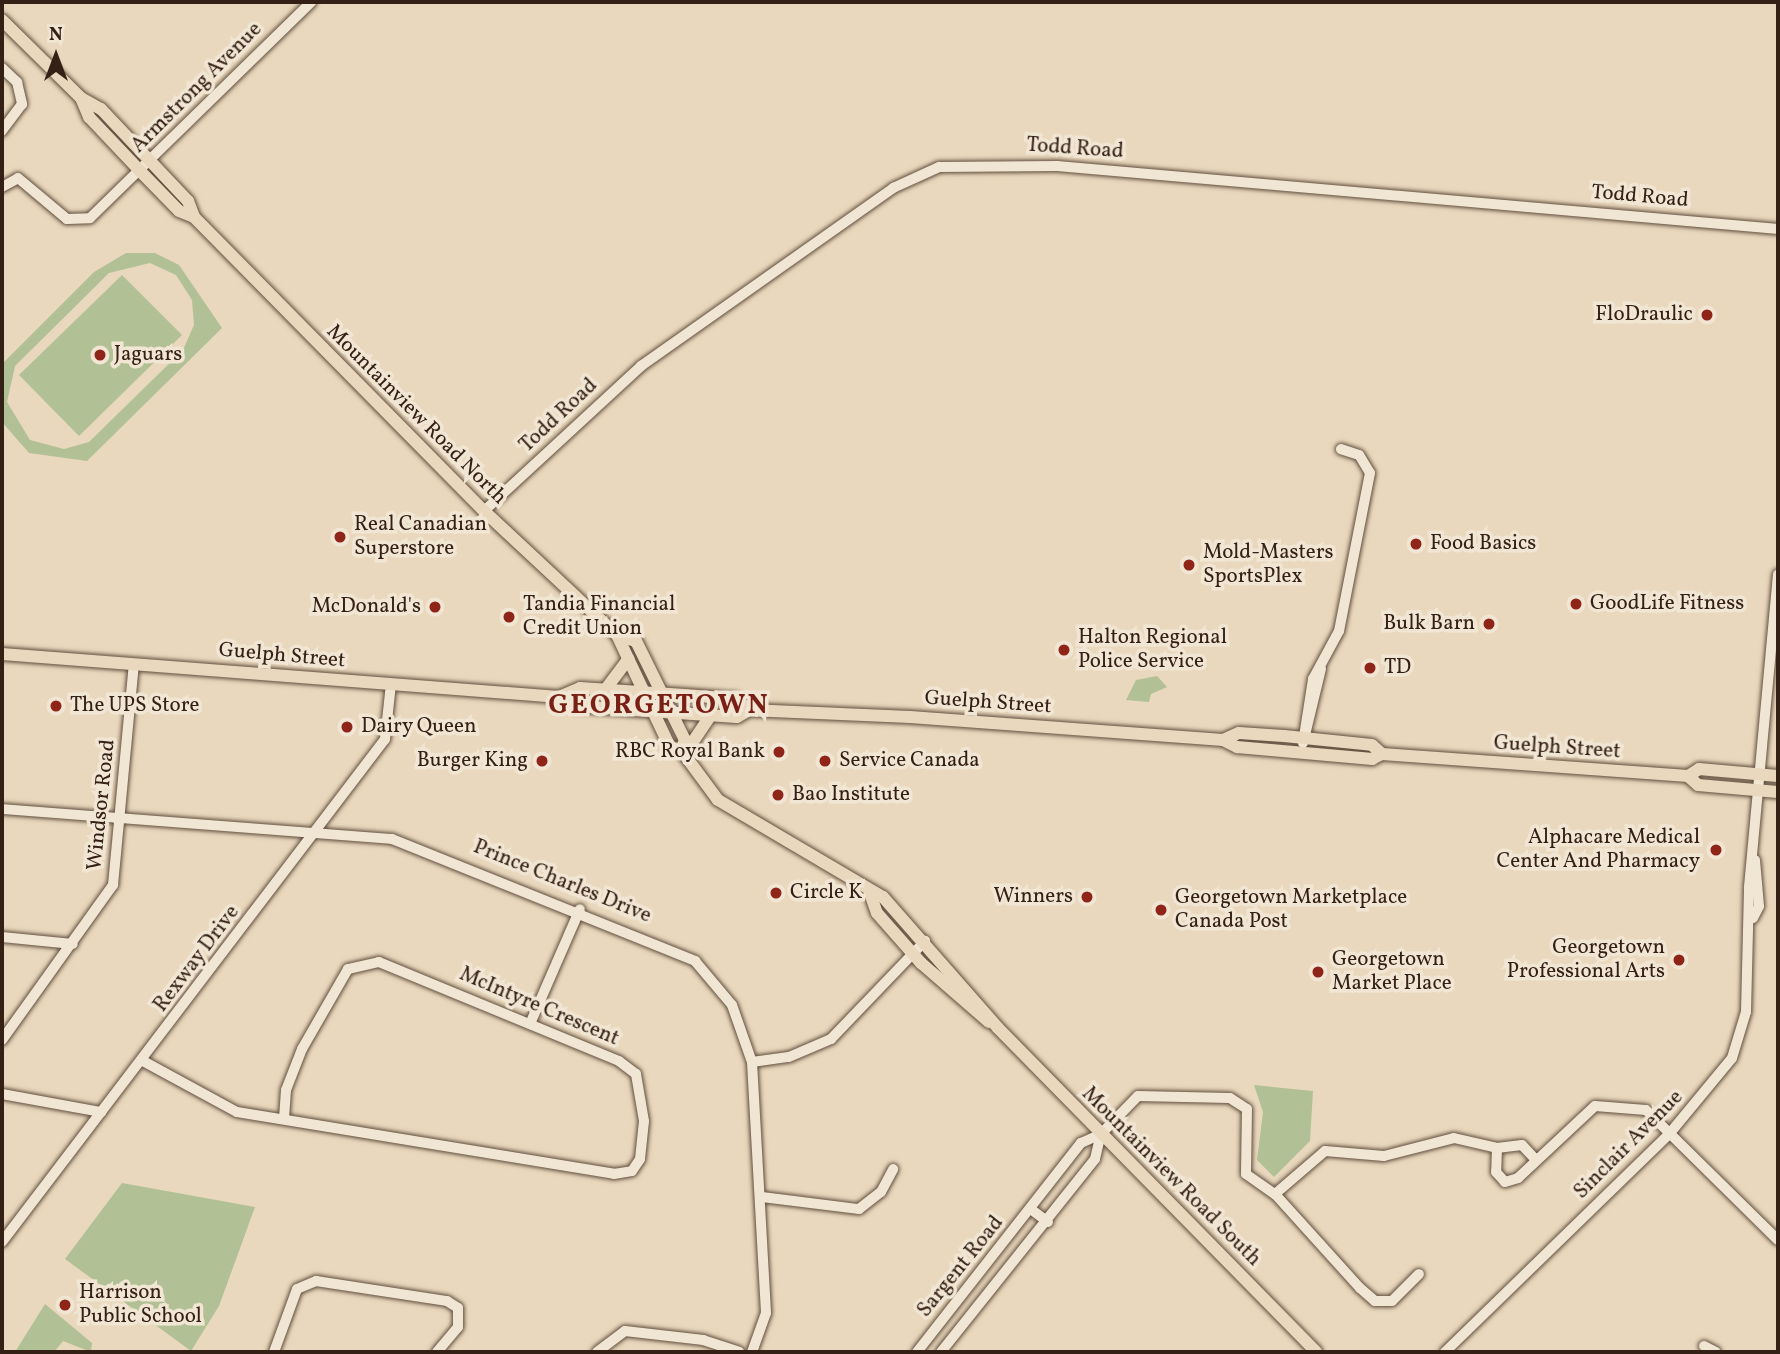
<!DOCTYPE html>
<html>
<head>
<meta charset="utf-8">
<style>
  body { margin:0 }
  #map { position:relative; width:1780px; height:1354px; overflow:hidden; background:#e9d8bd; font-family:Vollkorn,serif }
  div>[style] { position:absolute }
  .green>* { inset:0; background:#b1c095 }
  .roads { filter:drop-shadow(0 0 2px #614e3e) drop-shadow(0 0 2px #614e3e) }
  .minor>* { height:10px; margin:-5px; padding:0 5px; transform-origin:5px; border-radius:5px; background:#f1e6d4 }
  .major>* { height:12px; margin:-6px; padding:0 6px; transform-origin:6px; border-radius:6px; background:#e9d8bd }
  .dots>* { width:19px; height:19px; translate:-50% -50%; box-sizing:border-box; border:4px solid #f1e6d4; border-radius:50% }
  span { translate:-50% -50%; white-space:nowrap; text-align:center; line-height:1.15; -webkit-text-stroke:7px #f1e6d4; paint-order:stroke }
  .street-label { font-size:21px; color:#342014 }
  .poi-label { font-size:21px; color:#342014 }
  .right { translate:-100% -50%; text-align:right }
  .left { translate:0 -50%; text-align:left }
  .district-label { font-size:28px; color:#7a1f14; font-weight:700; letter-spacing:2px }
  .frame { position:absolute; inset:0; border:4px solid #342014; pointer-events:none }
  .north { position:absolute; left:21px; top:21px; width:70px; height:70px; -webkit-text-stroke:5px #f1e6d4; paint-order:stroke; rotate:0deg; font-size:19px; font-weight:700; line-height:28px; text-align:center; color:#342014 }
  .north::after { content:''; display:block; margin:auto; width:24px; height:32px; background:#342014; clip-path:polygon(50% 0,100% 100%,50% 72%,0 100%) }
</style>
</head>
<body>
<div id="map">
  <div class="green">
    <div style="clip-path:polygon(evenodd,126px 253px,155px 253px,179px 265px,222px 328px,87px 461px,29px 453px,2px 422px,4px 362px,94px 272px,126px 253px,150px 263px,176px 275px,192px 300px,194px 325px,183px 350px,89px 442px,64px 449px,30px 440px,7px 402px,15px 366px,109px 273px,150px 263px)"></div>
    <div style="clip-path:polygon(122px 275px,182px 335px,79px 436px,19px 375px)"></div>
    <div style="clip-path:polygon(1157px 676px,1167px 687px,1151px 694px,1149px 702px,1126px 700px,1136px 680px)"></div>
    <div style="clip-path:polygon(1254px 1085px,1313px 1091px,1310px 1141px,1274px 1177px,1257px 1160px,1263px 1112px)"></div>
    <div style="clip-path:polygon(122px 1183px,255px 1207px,219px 1306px,191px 1351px,65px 1259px)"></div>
    <div style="clip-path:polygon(45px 1304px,92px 1343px,91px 1352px,63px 1341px,54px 1352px,15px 1352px)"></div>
  </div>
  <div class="roads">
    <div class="minor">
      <div style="left:2px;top:68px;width:21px;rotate:43deg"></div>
      <div style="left:17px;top:82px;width:23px;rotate:77deg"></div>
      <div style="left:22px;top:104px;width:34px;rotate:127deg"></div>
      <div style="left:2px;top:187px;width:18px;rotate:-29deg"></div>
      <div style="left:18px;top:178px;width:64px;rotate:39.9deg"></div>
      <div style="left:67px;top:219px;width:23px;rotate:-2deg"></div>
      <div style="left:90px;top:218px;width:309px;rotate:-44.3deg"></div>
      <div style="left:484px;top:511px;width:214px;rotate:-42.7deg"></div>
      <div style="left:641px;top:366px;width:309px;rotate:-35.2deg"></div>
      <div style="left:893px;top:188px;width:51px;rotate:-24.5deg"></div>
      <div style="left:939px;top:167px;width:118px;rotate:-0.5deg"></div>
      <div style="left:1057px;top:166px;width:724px;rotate:4.99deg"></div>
      <div style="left:1305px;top:735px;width:68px;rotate:-76.4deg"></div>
      <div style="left:1303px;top:743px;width:65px;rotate:-81.1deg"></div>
      <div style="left:1313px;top:679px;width:55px;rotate:-61.6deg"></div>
      <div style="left:1339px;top:631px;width:161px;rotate:-78.9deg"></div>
      <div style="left:1370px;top:473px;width:21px;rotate:-121deg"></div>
      <div style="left:1359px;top:455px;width:19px;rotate:-162deg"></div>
      <div style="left:2px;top:809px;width:391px;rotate:4.4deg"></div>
      <div style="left:392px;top:839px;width:327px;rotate:21.9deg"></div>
      <div style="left:695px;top:961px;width:57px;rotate:49.9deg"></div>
      <div style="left:732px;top:1005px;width:60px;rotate:70.7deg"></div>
      <div style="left:752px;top:1062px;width:251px;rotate:86.8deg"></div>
      <div style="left:766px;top:1313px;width:41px;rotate:109.7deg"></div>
      <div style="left:1753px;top:918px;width:13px;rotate:-63deg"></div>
      <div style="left:1759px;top:906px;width:46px;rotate:-95deg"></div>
      <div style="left:2px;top:937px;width:71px;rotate:5.6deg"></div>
      <div style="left:530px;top:1024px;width:125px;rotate:-66.5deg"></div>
      <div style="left:2px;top:1040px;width:191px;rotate:-54.4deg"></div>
      <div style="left:113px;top:885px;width:222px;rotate:-84.6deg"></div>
      <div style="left:143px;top:1061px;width:107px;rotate:28.5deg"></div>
      <div style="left:237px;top:1112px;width:382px;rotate:9.3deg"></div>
      <div style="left:614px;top:1174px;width:18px;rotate:-9deg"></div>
      <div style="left:632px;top:1171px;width:14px;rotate:-56deg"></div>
      <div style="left:640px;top:1159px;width:38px;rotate:-84deg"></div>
      <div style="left:644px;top:1121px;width:48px;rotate:-99.7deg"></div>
      <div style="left:636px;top:1074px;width:21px;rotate:-143deg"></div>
      <div style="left:619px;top:1061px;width:260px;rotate:-157.6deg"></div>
      <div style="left:379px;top:962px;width:32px;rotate:167deg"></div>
      <div style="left:348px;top:969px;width:92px;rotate:119.9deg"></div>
      <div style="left:302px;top:1049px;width:44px;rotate:111.3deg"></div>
      <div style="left:286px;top:1090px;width:27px;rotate:94deg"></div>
      <div style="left:752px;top:1062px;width:37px;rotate:-8deg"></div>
      <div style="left:789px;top:1057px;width:46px;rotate:-23.2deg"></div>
      <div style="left:831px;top:1039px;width:136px;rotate:-46.2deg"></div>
      <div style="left:2px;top:1094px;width:101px;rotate:10.3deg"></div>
      <div style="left:1497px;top:1148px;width:24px;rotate:92deg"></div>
      <div style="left:1496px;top:1172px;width:13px;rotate:48deg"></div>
      <div style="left:1505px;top:1182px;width:14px;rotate:-17deg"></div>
      <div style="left:1518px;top:1178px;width:105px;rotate:-43.1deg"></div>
      <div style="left:1595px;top:1106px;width:51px;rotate:4.5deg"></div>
      <div style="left:1646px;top:1110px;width:185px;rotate:44.6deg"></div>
      <div style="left:1497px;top:1148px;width:25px;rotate:-7deg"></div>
      <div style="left:1522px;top:1145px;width:19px;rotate:47deg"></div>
      <div style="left:1275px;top:1194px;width:66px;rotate:-40.7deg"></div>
      <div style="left:1325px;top:1151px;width:59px;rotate:4.8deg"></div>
      <div style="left:1384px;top:1156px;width:72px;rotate:-14.4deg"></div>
      <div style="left:1454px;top:1138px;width:44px;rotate:13.1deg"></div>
      <div style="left:762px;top:1197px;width:98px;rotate:7.1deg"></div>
      <div style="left:859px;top:1209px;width:28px;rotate:-38deg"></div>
      <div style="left:881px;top:1192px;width:26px;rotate:-62deg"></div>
      <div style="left:1032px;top:1210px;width:20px;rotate:37deg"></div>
      <div style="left:2px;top:1242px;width:632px;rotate:-52.71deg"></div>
      <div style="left:385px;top:739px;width:55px;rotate:-83.8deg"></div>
      <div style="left:1704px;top:1346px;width:13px;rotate:27deg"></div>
      <div style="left:274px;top:1352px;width:67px;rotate:-69.9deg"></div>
      <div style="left:297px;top:1289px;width:21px;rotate:-23deg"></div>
      <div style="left:316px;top:1281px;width:133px;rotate:8.7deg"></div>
      <div style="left:447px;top:1301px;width:13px;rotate:32deg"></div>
      <div style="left:458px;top:1308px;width:19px;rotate:90deg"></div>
      <div style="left:458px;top:1327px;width:33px;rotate:130deg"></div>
      <div style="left:597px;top:1352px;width:35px;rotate:-37deg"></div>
      <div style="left:625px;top:1331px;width:79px;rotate:6.6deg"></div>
      <div style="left:703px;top:1340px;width:38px;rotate:18deg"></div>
      <div style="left:917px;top:1352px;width:266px;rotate:-51.9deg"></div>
      <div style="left:1081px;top:1143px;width:22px;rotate:-24deg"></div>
      <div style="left:1101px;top:1134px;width:53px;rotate:-45.8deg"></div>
      <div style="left:1138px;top:1096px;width:92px;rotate:1.2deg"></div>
      <div style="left:1230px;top:1098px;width:20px;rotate:33deg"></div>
      <div style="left:1247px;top:1109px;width:65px;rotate:90.9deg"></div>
      <div style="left:1246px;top:1174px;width:35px;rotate:35deg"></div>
      <div style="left:1275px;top:1194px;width:127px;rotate:47.9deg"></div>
      <div style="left:1360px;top:1288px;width:20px;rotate:41deg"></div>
      <div style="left:1375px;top:1301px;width:17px"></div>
      <div style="left:1392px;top:1301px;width:38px;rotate:-45deg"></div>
      <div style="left:941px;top:1352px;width:247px;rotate:-51.4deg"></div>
      <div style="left:1095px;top:1159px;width:26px;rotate:-77deg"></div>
      <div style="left:1445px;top:1352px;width:314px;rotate:-44.2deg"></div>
      <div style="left:1670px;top:1133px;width:97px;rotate:-50.4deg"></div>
      <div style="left:1732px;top:1058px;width:48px;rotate:-73.1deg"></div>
      <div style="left:1746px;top:1012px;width:125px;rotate:-88.6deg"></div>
      <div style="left:1749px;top:887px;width:314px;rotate:-84.7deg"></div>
    </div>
    <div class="major">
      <div style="left:2px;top:20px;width:111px;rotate:44.6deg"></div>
      <div style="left:81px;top:98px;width:23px;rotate:29deg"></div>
      <div style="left:101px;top:109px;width:127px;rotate:46.6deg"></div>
      <div style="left:188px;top:201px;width:17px;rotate:69deg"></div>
      <div style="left:194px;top:217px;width:413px;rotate:45.4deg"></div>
      <div style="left:484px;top:511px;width:182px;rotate:43deg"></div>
      <div style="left:617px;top:635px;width:20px;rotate:18deg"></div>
      <div style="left:636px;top:641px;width:110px;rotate:63.7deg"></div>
      <div style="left:685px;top:740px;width:11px;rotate:112deg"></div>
      <div style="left:81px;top:98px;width:21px;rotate:67deg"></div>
      <div style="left:89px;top:117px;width:76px;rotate:46.6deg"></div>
      <div style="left:141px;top:172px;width:54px;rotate:45.7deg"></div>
      <div style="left:179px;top:211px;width:16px;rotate:22deg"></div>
      <div style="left:617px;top:635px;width:124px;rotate:64.7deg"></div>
      <div style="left:670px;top:747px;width:11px;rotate:15deg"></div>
      <div style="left:681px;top:750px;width:62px;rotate:53.5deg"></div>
      <div style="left:718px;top:800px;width:191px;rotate:30.5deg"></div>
      <div style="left:883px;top:897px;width:174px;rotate:48.7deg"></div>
      <div style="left:998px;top:1028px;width:454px;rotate:45.5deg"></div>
      <div style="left:2px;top:654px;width:559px;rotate:4.41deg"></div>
      <div style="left:559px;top:697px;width:18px;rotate:29deg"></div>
      <div style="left:575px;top:706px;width:162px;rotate:3.9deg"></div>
      <div style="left:737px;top:717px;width:14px;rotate:-30deg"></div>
      <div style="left:749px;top:710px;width:161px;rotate:2.5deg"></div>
      <div style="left:910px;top:717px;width:314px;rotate:4.2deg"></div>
      <div style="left:1223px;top:740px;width:16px;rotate:27deg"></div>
      <div style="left:1237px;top:747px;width:136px;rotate:5.1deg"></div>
      <div style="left:1372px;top:759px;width:11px;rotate:-27deg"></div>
      <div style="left:1382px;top:754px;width:307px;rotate:4.1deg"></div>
      <div style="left:1688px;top:776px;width:13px;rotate:-32deg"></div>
      <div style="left:1699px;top:769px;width:79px;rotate:5.1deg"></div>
      <div style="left:605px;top:690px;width:39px;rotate:-53deg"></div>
      <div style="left:559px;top:697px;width:23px;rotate:-23deg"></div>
      <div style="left:580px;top:688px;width:105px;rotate:3.8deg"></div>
      <div style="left:685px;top:695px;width:52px;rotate:4.4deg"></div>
      <div style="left:737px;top:699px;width:16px;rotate:43deg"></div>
      <div style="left:1223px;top:740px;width:17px;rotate:-24deg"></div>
      <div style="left:1239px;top:733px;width:45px;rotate:3.8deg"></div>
      <div style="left:1284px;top:736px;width:88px;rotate:5.8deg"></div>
      <div style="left:1372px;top:745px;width:13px;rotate:42deg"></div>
      <div style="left:686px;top:752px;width:45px;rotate:-56deg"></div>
      <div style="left:1688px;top:776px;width:13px;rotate:42deg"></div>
      <div style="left:1698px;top:785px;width:80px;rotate:5deg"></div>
      <div style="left:870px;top:893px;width:21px;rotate:71deg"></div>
      <div style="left:877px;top:913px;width:67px;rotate:48.7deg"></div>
      <div style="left:921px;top:963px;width:90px;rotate:40.9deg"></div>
    </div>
  </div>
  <div class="dots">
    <div style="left:1707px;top:315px;background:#8f2418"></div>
    <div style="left:100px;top:355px;background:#8f2418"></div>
    <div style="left:340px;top:537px;background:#8f2418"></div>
    <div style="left:1416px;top:544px;background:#8f2418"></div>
    <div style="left:1189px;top:565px;background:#8f2418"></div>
    <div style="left:1576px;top:604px;background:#8f2418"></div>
    <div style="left:435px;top:607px;background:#8f2418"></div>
    <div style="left:509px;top:617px;background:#8f2418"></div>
    <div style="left:1489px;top:624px;background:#8f2418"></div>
    <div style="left:1064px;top:650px;background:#8f2418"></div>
    <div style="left:1370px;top:668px;background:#8f2418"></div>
    <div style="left:56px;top:706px;background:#8f2418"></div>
    <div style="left:347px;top:727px;background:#8f2418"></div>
    <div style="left:779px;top:752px;background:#8f2418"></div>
    <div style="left:542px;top:761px;background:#8f2418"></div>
    <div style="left:825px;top:761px;background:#8f2418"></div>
    <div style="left:778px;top:795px;background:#8f2418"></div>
    <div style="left:1716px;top:850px;background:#8f2418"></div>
    <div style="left:776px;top:893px;background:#8f2418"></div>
    <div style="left:1087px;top:897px;background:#8f2418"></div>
    <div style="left:1161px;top:910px;background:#8f2418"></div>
    <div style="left:1679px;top:960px;background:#8f2418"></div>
    <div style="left:1318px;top:972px;background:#8f2418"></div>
    <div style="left:65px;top:1305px;background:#8f2418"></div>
  </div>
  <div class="street-label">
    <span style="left:197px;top:88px;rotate:-45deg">Armstrong Avenue</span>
    <span style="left:1075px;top:149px;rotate:4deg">Todd Road</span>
    <span style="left:1640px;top:197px;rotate:5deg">Todd Road</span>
    <span style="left:416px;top:415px;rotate:45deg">Mountainview Road North</span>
    <span style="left:559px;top:416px;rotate:-43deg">Todd Road</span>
    <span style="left:282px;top:656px;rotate:5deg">Guelph Street</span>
    <span style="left:988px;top:703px;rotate:4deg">Guelph Street</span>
    <span style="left:1557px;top:748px;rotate:4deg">Guelph Street</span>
    <span style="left:102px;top:805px;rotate:-84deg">Windsor Road</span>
    <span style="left:562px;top:882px;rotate:22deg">Prince Charles Drive</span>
    <span style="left:197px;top:959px;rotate:-53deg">Rexway Drive</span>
    <span style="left:539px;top:1007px;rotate:23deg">McIntyre Crescent</span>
    <span style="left:1629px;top:1145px;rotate:-45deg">Sinclair Avenue</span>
    <span style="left:1171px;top:1177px;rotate:45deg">Mountainview Road South</span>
    <span style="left:961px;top:1267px;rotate:-51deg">Sargent Road</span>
  </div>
  <div class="poi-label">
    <span class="right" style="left:1693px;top:315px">FloDraulic</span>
    <span class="left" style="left:114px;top:355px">Jaguars</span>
    <span class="left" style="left:354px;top:537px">Real Canadian<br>Superstore</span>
    <span class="left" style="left:1430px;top:544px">Food Basics</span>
    <span class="left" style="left:1203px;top:565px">Mold-Masters<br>SportsPlex</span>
    <span class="left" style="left:1590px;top:604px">GoodLife Fitness</span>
    <span class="left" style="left:523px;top:617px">Tandia Financial<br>Credit Union</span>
    <span class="right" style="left:421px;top:607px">McDonald's</span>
    <span class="right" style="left:1475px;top:624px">Bulk Barn</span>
    <span class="left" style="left:1078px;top:650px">Halton Regional<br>Police Service</span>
    <span class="left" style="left:1384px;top:668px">TD</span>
    <span class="left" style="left:70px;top:706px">The UPS Store</span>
    <span class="left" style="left:361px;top:727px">Dairy Queen</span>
    <span class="right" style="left:765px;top:752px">RBC Royal Bank</span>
    <span class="right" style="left:528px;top:761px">Burger King</span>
    <span class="left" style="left:839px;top:761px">Service Canada</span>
    <span class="left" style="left:792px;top:795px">Bao Institute</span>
    <span class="right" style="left:1700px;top:850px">Alphacare Medical<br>Center And Pharmacy</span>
    <span class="left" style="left:790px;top:893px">Circle K</span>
    <span class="right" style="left:1073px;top:897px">Winners</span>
    <span class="left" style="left:1175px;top:910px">Georgetown Marketplace<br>Canada Post</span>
    <span class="right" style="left:1665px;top:960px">Georgetown<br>Professional Arts</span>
    <span class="left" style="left:1332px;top:972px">Georgetown<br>Market Place</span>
    <span class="left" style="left:79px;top:1305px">Harrison<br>Public School</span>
  </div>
  <div class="district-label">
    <span style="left:659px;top:706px">GEORGETOWN</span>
  </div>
  <div class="frame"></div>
  <div class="north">N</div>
</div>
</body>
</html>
